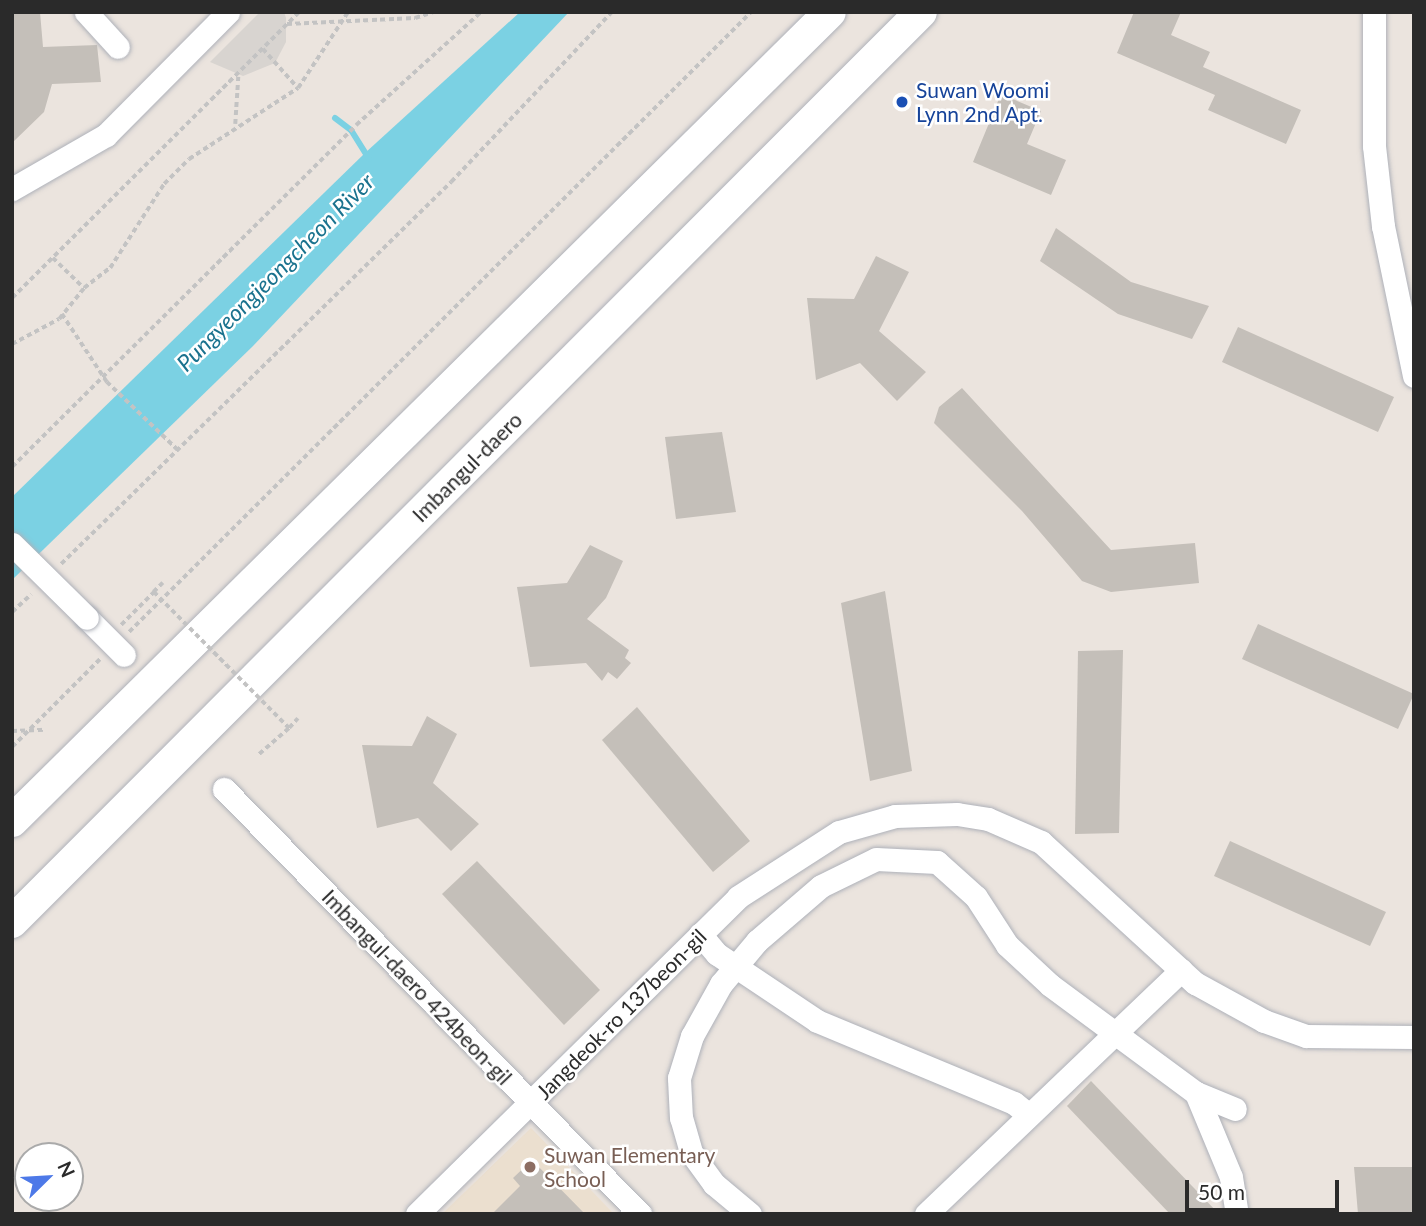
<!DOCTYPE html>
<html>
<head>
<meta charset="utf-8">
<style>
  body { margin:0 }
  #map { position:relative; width:1426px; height:1226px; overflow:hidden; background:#ebe4de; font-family:Lato,sans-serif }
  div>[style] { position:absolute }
  .education>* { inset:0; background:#ebdfcf }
  .plaza>* { inset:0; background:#d8d4d0 }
  .water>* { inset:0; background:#7bd1e3 }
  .stream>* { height:6px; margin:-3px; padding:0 3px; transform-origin:3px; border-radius:3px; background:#7bd1e3 }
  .building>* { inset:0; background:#c4bfb9 }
  .path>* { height:3.5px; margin-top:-1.75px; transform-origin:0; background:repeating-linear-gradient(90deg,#c3c3c3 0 5px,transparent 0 8.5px) }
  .roads { filter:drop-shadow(0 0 2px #aeb1b9) drop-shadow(0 0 2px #aeb1b9) }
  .street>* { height:23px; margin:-11.5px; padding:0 11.5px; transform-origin:11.5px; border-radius:11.5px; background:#fff }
  .secondary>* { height:32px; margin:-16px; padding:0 16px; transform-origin:16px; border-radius:16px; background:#fff }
  .path-bridge>* { height:3.5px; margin-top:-1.75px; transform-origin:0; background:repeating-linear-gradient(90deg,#c3c3c3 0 5px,transparent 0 8.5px) }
  .bridges { filter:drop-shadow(0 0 2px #aeb1b9) drop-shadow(0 0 2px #aeb1b9) }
  .street-bridge>* { height:23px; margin:-11.5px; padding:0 11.5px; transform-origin:11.5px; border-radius:11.5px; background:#fff }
  .dots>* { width:19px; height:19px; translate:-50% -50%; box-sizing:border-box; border:4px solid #fff; border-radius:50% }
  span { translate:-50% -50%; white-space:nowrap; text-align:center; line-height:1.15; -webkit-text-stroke:5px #fff; paint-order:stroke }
  .transit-label { font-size:21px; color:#164399 }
  .left { translate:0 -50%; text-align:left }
  .street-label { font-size:21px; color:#2a2a2a }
  .education-label { font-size:21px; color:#785e54 }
  .water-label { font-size:23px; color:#1a728e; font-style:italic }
  .frame { position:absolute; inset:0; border:14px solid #2a2a2a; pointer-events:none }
  .north { position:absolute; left:14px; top:1142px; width:70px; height:70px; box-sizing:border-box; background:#fff; border:2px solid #aaa; border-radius:50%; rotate:66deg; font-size:19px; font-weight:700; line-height:28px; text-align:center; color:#2a2a2a }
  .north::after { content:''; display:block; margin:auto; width:24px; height:32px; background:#4d79e8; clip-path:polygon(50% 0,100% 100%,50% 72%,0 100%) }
  .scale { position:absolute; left:1185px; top:1180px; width:154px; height:32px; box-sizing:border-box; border:4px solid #2a2a2a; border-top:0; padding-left:9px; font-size:21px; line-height:24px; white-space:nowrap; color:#2a2a2a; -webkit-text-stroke:5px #fff; paint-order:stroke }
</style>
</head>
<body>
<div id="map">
  <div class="education">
    <div style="clip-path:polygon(531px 1128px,614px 1214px,442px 1214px)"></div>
  </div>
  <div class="plaza">
    <div style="clip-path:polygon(260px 12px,284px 12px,286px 18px,286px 42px,275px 63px,243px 76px,210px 62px)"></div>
  </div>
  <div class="water">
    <div style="clip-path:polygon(520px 12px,569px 12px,253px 346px,12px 580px,12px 497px,365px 153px)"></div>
  </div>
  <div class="stream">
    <div style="left:335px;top:118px;width:20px;rotate:37deg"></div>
    <div style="left:351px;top:130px;width:34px;rotate:58deg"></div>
  </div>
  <div class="building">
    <div style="clip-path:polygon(12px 12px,40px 12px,43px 47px,97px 45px,101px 82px,52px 84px,44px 112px,12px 143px)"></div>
    <div style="clip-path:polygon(1134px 12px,1181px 12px,1171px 35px,1210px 52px,1203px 67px,1301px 110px,1286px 144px,1208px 110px,1215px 95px,1117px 53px)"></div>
    <div style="clip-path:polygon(1001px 94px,1041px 111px,1027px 144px,1066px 160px,1051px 195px,973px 162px)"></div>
    <div style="clip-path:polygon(1056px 228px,1131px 282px,1209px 306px,1192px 339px,1118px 314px,1040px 261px)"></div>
    <div style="clip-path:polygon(876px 256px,909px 272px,879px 331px,926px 372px,897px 401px,860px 363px,816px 380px,807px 298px,854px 299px)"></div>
    <div style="clip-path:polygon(1238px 327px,1394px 397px,1378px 432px,1222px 362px)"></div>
    <div style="clip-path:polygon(962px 388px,1111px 550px,1195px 543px,1199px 583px,1111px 592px,1082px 581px,1022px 511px,934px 423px,939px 407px)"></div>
    <div style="clip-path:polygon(722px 432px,736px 512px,676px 519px,665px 437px)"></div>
    <div style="clip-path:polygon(590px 545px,623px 561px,606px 598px,587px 619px,629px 650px,625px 658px,631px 663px,617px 679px,608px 672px,602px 681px,586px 663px,530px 667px,517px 587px,567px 583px)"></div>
    <div style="clip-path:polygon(885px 591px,912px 771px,870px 781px,841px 603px)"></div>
    <div style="clip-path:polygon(1258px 624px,1414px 694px,1398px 729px,1242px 659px)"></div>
    <div style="clip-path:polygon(1123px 650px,1119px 833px,1075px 834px,1078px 651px)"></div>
    <div style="clip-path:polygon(637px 707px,750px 841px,713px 872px,602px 740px)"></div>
    <div style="clip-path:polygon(427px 716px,457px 734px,433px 783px,479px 824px,451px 851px,418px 818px,377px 828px,362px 745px,412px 746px)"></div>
    <div style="clip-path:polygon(1230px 841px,1386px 912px,1370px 946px,1214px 876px)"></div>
    <div style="clip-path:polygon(477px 861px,600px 990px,564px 1025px,442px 894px)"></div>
    <div style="clip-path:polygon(1091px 1081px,1219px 1214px,1170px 1214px,1067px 1106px)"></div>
    <div style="clip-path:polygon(532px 1160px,585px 1214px,492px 1214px,520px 1186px,513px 1178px)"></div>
    <div style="clip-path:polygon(1354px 1167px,1414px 1167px,1414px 1214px,1358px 1214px)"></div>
  </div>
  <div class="path">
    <div style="left:287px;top:24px;width:128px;rotate:-2.7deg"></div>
    <div style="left:415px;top:18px;width:19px;rotate:-18deg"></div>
    <div style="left:263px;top:49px;width:52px;rotate:48.1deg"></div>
    <div style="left:235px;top:124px;width:47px;rotate:-86.3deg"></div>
    <div style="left:53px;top:258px;width:43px;rotate:44.1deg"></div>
    <div style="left:12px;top:298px;width:405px;rotate:-44.9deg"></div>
    <div style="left:62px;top:314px;width:82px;rotate:56.5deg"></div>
    <div style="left:107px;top:382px;width:98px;rotate:43.8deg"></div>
    <div style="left:12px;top:344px;width:53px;rotate:-28deg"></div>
    <div style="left:59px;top:319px;width:40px;rotate:-51deg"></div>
    <div style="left:84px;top:288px;width:33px;rotate:-38deg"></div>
    <div style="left:110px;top:268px;width:100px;rotate:-57.3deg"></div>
    <div style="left:164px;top:184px;width:35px;rotate:-45deg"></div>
    <div style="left:189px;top:159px;width:130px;rotate:-33.1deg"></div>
    <div style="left:298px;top:88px;width:91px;rotate:-56.7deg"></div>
    <div style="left:12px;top:467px;width:485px;rotate:-44.8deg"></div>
    <div style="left:356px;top:125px;width:169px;rotate:-42.1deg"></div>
    <div style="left:61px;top:564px;width:546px;rotate:-44.41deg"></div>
    <div style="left:451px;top:182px;width:234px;rotate:-46.6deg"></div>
    <div style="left:12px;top:612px;width:26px;rotate:-43deg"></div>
    <div style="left:121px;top:625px;width:47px;rotate:-45deg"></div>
    <div style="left:129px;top:632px;width:878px;rotate:-44.91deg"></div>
    <div style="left:12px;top:731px;width:34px;rotate:-2deg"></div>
    <div style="left:12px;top:747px;width:124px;rotate:-45deg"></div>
    <div style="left:259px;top:754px;width:40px;rotate:-41deg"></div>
  </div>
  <div class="roads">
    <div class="street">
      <div style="left:86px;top:12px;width:47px;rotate:47.6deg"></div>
      <div style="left:1374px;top:12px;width:134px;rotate:90deg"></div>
      <div style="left:1374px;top:146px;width:81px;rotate:83.6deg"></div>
      <div style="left:1383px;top:226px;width:153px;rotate:78.3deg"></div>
      <div style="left:12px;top:189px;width:108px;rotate:-29.9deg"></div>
      <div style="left:106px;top:135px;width:173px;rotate:-45.2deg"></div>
      <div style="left:87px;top:618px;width:52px;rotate:45deg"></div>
      <div style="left:224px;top:789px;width:595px;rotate:45.61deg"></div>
      <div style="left:700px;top:934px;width:26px;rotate:50deg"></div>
      <div style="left:717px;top:954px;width:120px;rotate:33.8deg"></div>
      <div style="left:817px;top:1021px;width:213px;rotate:22.6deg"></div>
      <div style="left:1014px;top:1103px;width:19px;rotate:39deg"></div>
      <div style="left:1196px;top:1093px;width:91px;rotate:67.4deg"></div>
      <div style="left:1231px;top:1177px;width:37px;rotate:81deg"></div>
      <div style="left:417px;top:1214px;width:451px;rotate:-44.6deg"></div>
      <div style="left:738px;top:897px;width:120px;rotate:-32.8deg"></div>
      <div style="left:839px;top:832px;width:58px;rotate:-15.9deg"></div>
      <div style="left:895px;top:816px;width:62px;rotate:-1.8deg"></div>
      <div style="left:957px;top:814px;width:31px;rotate:9deg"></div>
      <div style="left:988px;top:819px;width:58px;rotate:23.5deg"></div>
      <div style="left:1041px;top:842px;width:209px;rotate:42.5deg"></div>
      <div style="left:1195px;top:983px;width:79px;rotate:28.8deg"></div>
      <div style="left:1264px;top:1021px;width:45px;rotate:19.7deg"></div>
      <div style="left:1306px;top:1036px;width:108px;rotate:0.5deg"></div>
      <div style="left:750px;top:1214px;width:47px;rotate:-140.2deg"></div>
      <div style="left:714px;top:1184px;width:39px;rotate:-126deg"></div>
      <div style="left:691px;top:1152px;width:35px;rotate:-106deg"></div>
      <div style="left:681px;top:1118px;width:40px;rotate:-92.9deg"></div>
      <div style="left:679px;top:1078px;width:44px;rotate:-72.8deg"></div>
      <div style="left:692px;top:1036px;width:60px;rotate:-60.9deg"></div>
      <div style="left:721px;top:984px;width:56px;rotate:-50.1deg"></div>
      <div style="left:757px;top:941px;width:84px;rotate:-40.7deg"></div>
      <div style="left:821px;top:886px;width:61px;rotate:-26.1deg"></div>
      <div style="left:876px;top:859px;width:61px;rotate:2.8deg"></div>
      <div style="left:937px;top:862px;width:52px;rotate:41.9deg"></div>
      <div style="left:976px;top:897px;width:57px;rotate:57.1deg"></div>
      <div style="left:1007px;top:945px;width:59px;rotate:42.9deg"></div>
      <div style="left:1050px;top:985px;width:182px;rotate:36.5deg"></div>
      <div style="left:1196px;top:1093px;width:42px;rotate:22.3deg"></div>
      <div style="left:926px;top:1214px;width:353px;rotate:-43.7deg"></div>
    </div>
    <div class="secondary">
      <div style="left:12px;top:821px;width:1150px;rotate:-44.68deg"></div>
      <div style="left:12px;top:922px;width:1286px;rotate:-45.03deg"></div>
    </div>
  </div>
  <div class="path-bridge">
    <div style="left:163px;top:583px;width:13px;rotate:135deg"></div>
    <div style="left:154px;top:592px;width:192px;rotate:45.2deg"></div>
    <div style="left:289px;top:728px;width:13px;rotate:-48deg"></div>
  </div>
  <div class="bridges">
    <div class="street-bridge">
      <div style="left:12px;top:544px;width:105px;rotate:44.6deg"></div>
    </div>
  </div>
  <div class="dots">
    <div style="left:902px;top:102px;background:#1a4fb4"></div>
    <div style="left:530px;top:1167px;background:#8d6e63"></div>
  </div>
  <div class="transit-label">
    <span class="left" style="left:916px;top:102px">Suwan Woomi<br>Lynn 2nd Apt.</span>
  </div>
  <div class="street-label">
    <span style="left:467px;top:467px;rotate:-45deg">Imbangul-daero</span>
    <span style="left:417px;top:987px;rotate:46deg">Imbangul-daero 424beon-gil</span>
    <span style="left:621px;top:1014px;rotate:-45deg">Jangdeok-ro 137beon-gil</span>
  </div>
  <div class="education-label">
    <span class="left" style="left:544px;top:1167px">Suwan Elementary<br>School</span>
  </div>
  <div class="water-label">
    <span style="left:275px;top:272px;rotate:-45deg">Pungyeongjeongcheon River</span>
  </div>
  <div class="frame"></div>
  <div class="north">N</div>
  <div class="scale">50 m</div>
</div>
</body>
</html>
